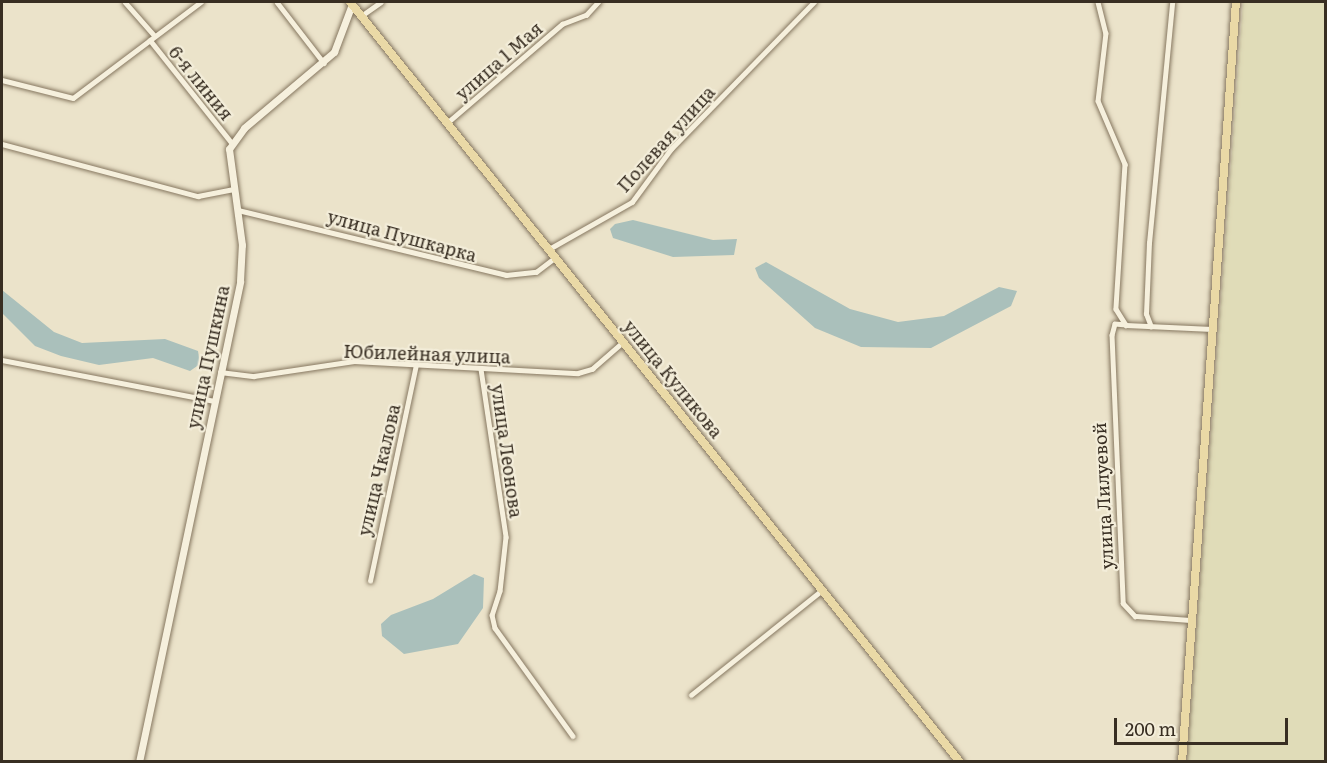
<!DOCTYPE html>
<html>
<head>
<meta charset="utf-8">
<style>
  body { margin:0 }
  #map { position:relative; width:1327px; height:763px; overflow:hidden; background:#ebe3ca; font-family:Literata,serif }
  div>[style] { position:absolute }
  .farmland>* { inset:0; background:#e0dcb8 }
  .water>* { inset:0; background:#aac0bb }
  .roads { filter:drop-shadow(0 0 2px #867760) drop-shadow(0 0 2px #867760) }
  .street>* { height:4.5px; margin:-2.25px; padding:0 2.25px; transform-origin:2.25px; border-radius:2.25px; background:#f6f0dd }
  .secondary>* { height:7px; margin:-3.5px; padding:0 3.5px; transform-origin:3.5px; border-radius:3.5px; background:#f6f0dd }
  .primary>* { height:8px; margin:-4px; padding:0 4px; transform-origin:4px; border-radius:4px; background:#ead9a6 }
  span { translate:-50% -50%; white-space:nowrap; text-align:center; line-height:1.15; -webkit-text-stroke:4.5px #f3edd9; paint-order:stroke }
  .street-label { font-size:18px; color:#382e22 }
  .frame { position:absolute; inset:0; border:3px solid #382e22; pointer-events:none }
  .scale { position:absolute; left:1114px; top:718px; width:174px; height:27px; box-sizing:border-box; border:3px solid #382e22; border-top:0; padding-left:8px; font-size:18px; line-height:21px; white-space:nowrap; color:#382e22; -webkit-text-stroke:4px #f3edd9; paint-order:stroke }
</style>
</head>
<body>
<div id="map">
  <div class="farmland">
    <div style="clip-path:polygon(1243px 2px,1325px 2px,1325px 761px,1187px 761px)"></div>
  </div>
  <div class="water">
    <div style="clip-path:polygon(633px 220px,713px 240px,737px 239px,734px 255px,673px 257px,613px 238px,610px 229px,615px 224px)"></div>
    <div style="clip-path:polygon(766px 262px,850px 309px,898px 322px,944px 316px,999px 287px,1017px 291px,1011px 306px,931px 348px,861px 347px,815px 328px,759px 278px,755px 268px)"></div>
    <div style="clip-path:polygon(2px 290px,54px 332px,82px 343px,165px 339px,198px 351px,200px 364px,190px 371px,153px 358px,99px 365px,61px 356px,35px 346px,2px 313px)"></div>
    <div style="clip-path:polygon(474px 574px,484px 578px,483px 608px,458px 644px,404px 654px,382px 636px,381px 624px,391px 615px,433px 599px)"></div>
  </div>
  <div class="roads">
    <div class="street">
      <div style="left:125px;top:2px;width:45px;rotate:48.6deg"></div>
      <div style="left:277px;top:2px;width:77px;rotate:52.4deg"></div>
      <div style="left:1098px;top:2px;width:32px;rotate:76deg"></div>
      <div style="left:1106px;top:33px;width:68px;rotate:96.7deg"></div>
      <div style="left:1098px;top:101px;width:69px;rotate:66.8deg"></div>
      <div style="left:1125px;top:164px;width:145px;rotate:93.6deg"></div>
      <div style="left:1116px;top:309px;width:19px;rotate:58deg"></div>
      <div style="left:1126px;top:325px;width:86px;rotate:2.7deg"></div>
      <div style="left:361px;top:16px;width:24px;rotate:-35deg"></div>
      <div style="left:150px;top:40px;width:132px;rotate:51.5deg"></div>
      <div style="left:2px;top:80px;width:73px;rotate:14.2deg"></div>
      <div style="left:73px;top:98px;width:160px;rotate:-36.9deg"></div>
      <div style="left:447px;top:123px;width:152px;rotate:-40.7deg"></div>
      <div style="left:562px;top:24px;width:26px;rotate:-21deg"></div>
      <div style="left:586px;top:15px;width:18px;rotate:-47deg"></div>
      <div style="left:2px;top:144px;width:203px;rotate:14.9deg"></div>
      <div style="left:198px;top:196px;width:36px;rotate:-11deg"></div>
      <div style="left:238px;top:210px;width:276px;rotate:13.6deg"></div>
      <div style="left:506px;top:275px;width:30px;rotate:-6deg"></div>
      <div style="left:536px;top:272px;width:25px;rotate:-37deg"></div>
      <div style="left:549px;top:249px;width:95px;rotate:-29.5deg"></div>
      <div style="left:632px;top:202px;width:66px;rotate:-53.7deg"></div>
      <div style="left:671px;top:149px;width:205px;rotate:-45.8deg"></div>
      <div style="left:1126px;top:325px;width:11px;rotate:-175deg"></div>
      <div style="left:1115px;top:324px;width:11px;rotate:105deg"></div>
      <div style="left:1112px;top:335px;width:268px;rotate:87.6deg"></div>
      <div style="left:1123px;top:603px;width:18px;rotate:47deg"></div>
      <div style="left:1135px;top:616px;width:56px;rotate:4.1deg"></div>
      <div style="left:1151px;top:327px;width:14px;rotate:-111deg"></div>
      <div style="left:1146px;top:314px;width:71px;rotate:-87.6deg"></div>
      <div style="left:1149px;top:243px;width:242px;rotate:-84.5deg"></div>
      <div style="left:2px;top:360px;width:216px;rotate:10.9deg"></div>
      <div style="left:481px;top:369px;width:170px;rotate:81.5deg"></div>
      <div style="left:506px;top:537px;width:54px;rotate:96.3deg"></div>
      <div style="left:500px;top:591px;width:25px;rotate:108deg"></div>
      <div style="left:492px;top:615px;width:13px;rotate:77deg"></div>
      <div style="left:495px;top:628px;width:133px;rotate:54.2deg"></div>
      <div style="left:220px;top:372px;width:34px;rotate:7deg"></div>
      <div style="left:254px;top:376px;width:101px;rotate:-8.5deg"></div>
      <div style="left:354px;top:361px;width:224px;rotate:3.1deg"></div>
      <div style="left:578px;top:373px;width:15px;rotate:-16deg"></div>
      <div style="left:592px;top:369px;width:41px;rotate:-41.1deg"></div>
      <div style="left:370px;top:581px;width:221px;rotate:-78deg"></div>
      <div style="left:691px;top:695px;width:168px;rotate:-38.7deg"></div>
    </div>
    <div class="secondary">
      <div style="left:139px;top:762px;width:491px;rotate:-78.1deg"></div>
      <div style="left:240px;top:281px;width:36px;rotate:-87deg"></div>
      <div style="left:242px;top:245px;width:97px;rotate:-97.7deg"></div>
      <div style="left:229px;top:149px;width:26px;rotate:-54deg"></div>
      <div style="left:244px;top:128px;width:118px;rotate:-40.2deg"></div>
      <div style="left:334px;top:52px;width:51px;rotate:-69.4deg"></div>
    </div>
    <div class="primary">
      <div style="left:350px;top:2px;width:975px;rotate:51.25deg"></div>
      <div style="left:1182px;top:762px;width:762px;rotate:-85.94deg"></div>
    </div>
  </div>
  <div class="street-label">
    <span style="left:499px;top:61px;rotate:-41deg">улица 1 Мая</span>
    <span style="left:201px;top:83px;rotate:51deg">6-я линия</span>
    <span style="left:666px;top:139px;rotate:-48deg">Полевая улица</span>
    <span style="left:402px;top:236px;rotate:15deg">улица Пушкарка</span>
    <span style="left:427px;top:354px;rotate:2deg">Юбилейная улица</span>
    <span style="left:208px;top:357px;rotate:-78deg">улица Пушкина</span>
    <span style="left:673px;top:379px;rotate:51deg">улица Куликова</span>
    <span style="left:507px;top:451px;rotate:82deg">улица Леонова</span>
    <span style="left:379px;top:470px;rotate:-77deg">улица Чкалова</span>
    <span style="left:1103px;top:496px;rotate:-93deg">улица Лилуевой</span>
  </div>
  <div class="frame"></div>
  <div class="scale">200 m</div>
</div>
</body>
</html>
